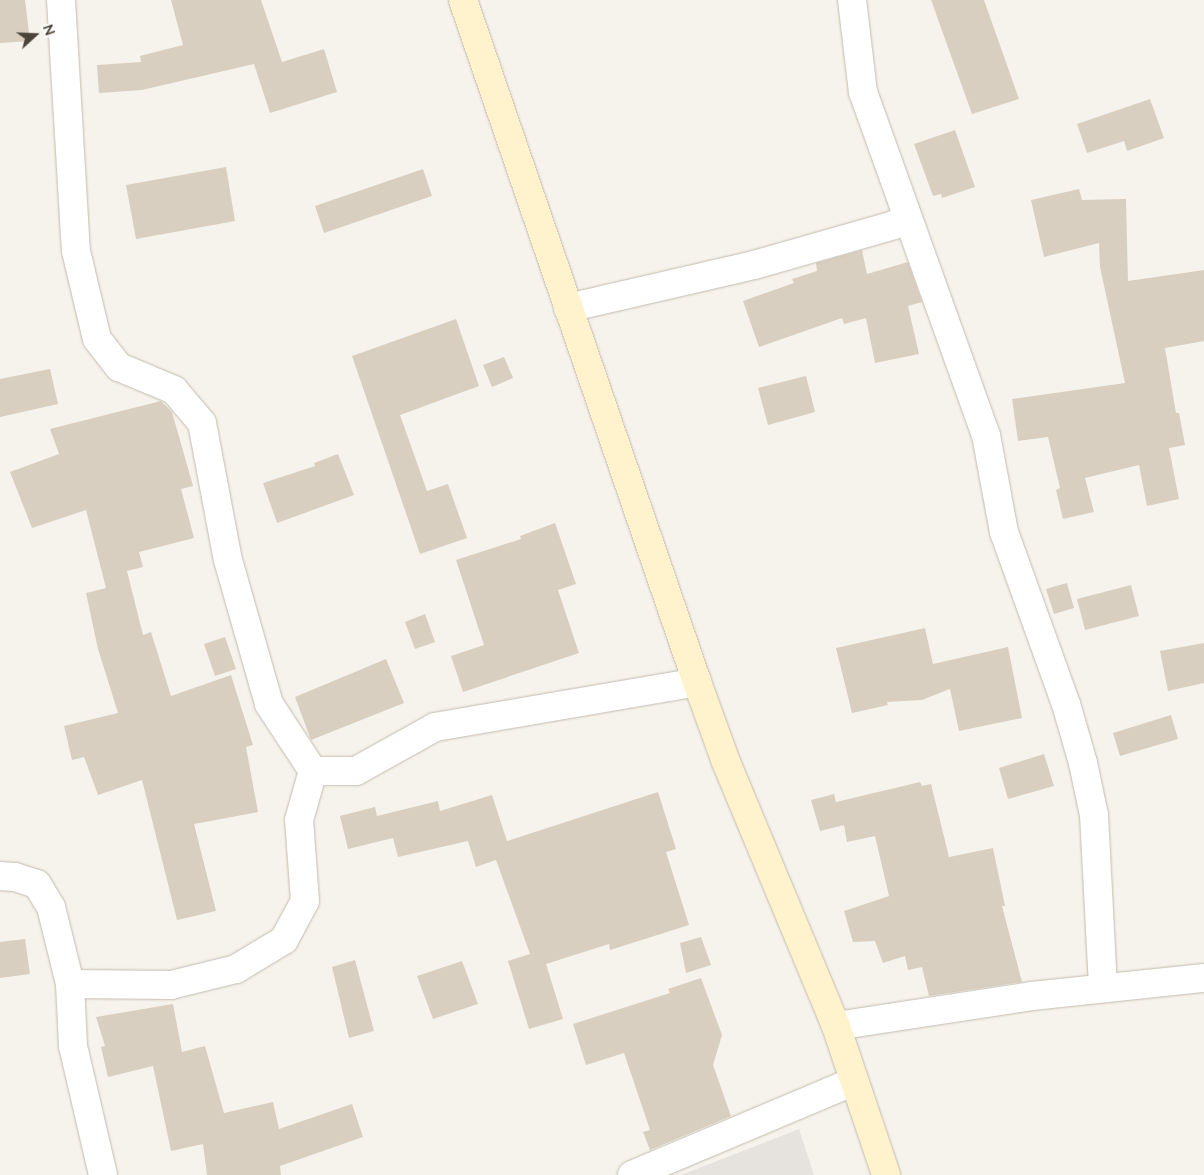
<!DOCTYPE html>
<html>
<head>
<meta charset="utf-8">
<style>
  body { margin:0 }
  #map { position:relative; width:1204px; height:1175px; overflow:hidden; background:#f6f3ec; font-family:Mulish,sans-serif }
  div>[style] { position:absolute }
  .industrial>* { inset:0; background:#e6e2dd }
  .building>* { inset:0; background:#d8cfc1 }
  .roads { filter:drop-shadow(0 0 1px #c2bbae) drop-shadow(0 0 1px #c2bbae) }
  .street>* { height:28px; margin:-14px; padding:0 14px; transform-origin:14px; border-radius:14px; background:#fff }
  .secondary>* { height:28px; margin:-14px; padding:0 14px; transform-origin:14px; border-radius:14px; background:#fff3cd }
  span { translate:-50% -50%; white-space:nowrap; text-align:center; line-height:1.15; -webkit-text-stroke:4px #fff; paint-order:stroke }
  .north { position:absolute; left:10px; top:10px; width:50px; height:50px; -webkit-text-stroke:4px #fff; paint-order:stroke; rotate:70deg; font-size:14px; font-weight:700; line-height:20px; text-align:center; color:#4b4439 }
  .north::after { content:''; display:block; margin:auto; width:18px; height:22px; background:#4b4439; clip-path:polygon(50% 0,100% 100%,50% 72%,0 100%) }
</style>
</head>
<body>
<div id="map">
  <div class="industrial">
    <div style="clip-path:polygon(799px 1129px,814px 1175px,681px 1175px)"></div>
  </div>
  <div class="building">
    <div style="clip-path:polygon(0 0,25px 0,30px 41px,0 43px)"></div>
    <div style="clip-path:polygon(171px 0,261px 0,282px 62px,324px 49px,337px 92px,270px 113px,254px 64px,142px 90px,99px 93px,97px 65px,141px 62px,140px 56px,183px 45px)"></div>
    <div style="clip-path:polygon(931px 0,984px 0,1019px 99px,972px 114px)"></div>
    <div style="clip-path:polygon(1150px 99px,1164px 138px,1127px 151px,1124px 141px,1087px 153px,1077px 124px)"></div>
    <div style="clip-path:polygon(955px 130px,975px 187px,942px 198px,941px 194px,933px 196px,914px 144px)"></div>
    <div style="clip-path:polygon(226px 167px,235px 221px,136px 239px,126px 185px)"></div>
    <div style="clip-path:polygon(423px 169px,432px 196px,324px 233px,315px 206px)"></div>
    <div style="clip-path:polygon(1079px 189px,1082px 200px,1126px 199px,1128px 281px,1204px 270px,1204px 341px,1165px 348px,1176px 413px,1179px 413px,1185px 445px,1169px 448px,1179px 499px,1147px 506px,1139px 465px,1085px 478px,1094px 512px,1063px 519px,1056px 490px,1060px 488px,1048px 437px,1018px 441px,1012px 399px,1125px 383px,1100px 267px,1099px 243px,1044px 257px,1031px 200px)"></div>
    <div style="clip-path:polygon(862px 250px,867px 274px,908px 262px,922px 302px,908px 306px,919px 354px,875px 363px,866px 318px,844px 324px,842px 318px,759px 347px,743px 301px,794px 283px,792px 279px,817px 271px,816px 263px)"></div>
    <div style="clip-path:polygon(456px 319px,479px 386px,400px 415px,427px 491px,448px 484px,467px 538px,420px 554px,352px 356px)"></div>
    <div style="clip-path:polygon(504px 357px,513px 378px,492px 387px,483px 365px)"></div>
    <div style="clip-path:polygon(50px 369px,58px 404px,0 417px,0 379px)"></div>
    <div style="clip-path:polygon(806px 376px,815px 412px,768px 425px,758px 388px)"></div>
    <div style="clip-path:polygon(161px 401px,172px 412px,193px 486px,181px 489px,194px 538px,139px 552px,143px 567px,127px 571px,143px 635px,151px 632px,171px 696px,231px 675px,253px 745px,246px 747px,258px 812px,194px 824px,216px 911px,177px 920px,142px 780px,98px 795px,84px 757px,72px 760px,64px 726px,118px 713px,98px 649px,86px 593px,106px 588px,86px 510px,32px 528px,10px 472px,59px 454px,50px 429px)"></div>
    <div style="clip-path:polygon(338px 454px,354px 495px,277px 523px,263px 483px,315px 466px,314px 463px)"></div>
    <div style="clip-path:polygon(555px 523px,576px 584px,558px 590px,579px 653px,463px 692px,451px 656px,484px 645px,456px 560px,521px 539px,520px 536px)"></div>
    <div style="clip-path:polygon(1067px 583px,1074px 608px,1054px 614px,1046px 589px)"></div>
    <div style="clip-path:polygon(1131px 585px,1139px 616px,1085px 630px,1077px 599px)"></div>
    <div style="clip-path:polygon(425px 614px,435px 642px,415px 649px,405px 622px)"></div>
    <div style="clip-path:polygon(925px 628px,933px 664px,1008px 647px,1022px 718px,959px 731px,950px 689px,922px 700px,887px 702px,888px 705px,852px 713px,836px 648px)"></div>
    <div style="clip-path:polygon(225px 637px,236px 669px,215px 676px,204px 644px)"></div>
    <div style="clip-path:polygon(1204px 643px,1204px 683px,1168px 691px,1160px 651px)"></div>
    <div style="clip-path:polygon(386px 659px,404px 703px,311px 740px,295px 697px)"></div>
    <div style="clip-path:polygon(1171px 715px,1178px 739px,1120px 756px,1113px 733px)"></div>
    <div style="clip-path:polygon(1044px 754px,1054px 786px,1008px 799px,999px 768px)"></div>
    <div style="clip-path:polygon(920px 782px,922px 786px,931px 784px,949px 857px,993px 848px,1005px 906px,1002px 906px,1022px 982px,929px 996px,922px 967px,908px 970px,905px 956px,883px 963px,875px 941px,853px 942px,844px 911px,889px 896px,875px 836px,847px 842px,844px 825px,820px 831px,811px 800px,834px 794px,836px 802px)"></div>
    <div style="clip-path:polygon(658px 792px,676px 849px,666px 852px,689px 925px,610px 950px,609px 944px,546px 964px,563px 1019px,529px 1029px,508px 961px,530px 954px,496px 860px,476px 867px,468px 841px,398px 857px,393px 838px,348px 849px,340px 816px,375px 807px,377px 816px,438px 801px,440px 811px,492px 795px,507px 841px)"></div>
    <div style="clip-path:polygon(701px 937px,711px 965px,686px 973px,680px 943px)"></div>
    <div style="clip-path:polygon(25px 939px,30px 974px,0 978px,0 942px)"></div>
    <div style="clip-path:polygon(355px 960px,374px 1031px,349px 1038px,332px 967px)"></div>
    <div style="clip-path:polygon(462px 961px,478px 1004px,433px 1019px,417px 976px)"></div>
    <div style="clip-path:polygon(701px 978px,722px 1035px,713px 1065px,731px 1116px,650px 1150px,643px 1132px,650px 1130px,624px 1053px,586px 1065px,573px 1024px,670px 993px,668px 989px)"></div>
    <div style="clip-path:polygon(173px 1004px,182px 1052px,205px 1046px,224px 1113px,273px 1102px,279px 1129px,352px 1104px,363px 1137px,280px 1166px,281px 1175px,207px 1175px,203px 1144px,171px 1151px,153px 1066px,108px 1077px,101px 1047px,105px 1046px,96px 1017px)"></div>
  </div>
  <div class="roads">
    <div class="street">
      <div style="left:61px;top:0;width:251px;rotate:86.6deg"></div>
      <div style="left:76px;top:251px;width:90px;rotate:76.6deg"></div>
      <div style="left:97px;top:339px;width:36px;rotate:52deg"></div>
      <div style="left:119px;top:367px;width:60px;rotate:22.7deg"></div>
      <div style="left:174px;top:390px;width:43px;rotate:49.7deg"></div>
      <div style="left:202px;top:423px;width:139px;rotate:79.3deg"></div>
      <div style="left:228px;top:560px;width:150px;rotate:74.1deg"></div>
      <div style="left:269px;top:704px;width:80px;rotate:56.7deg"></div>
      <div style="left:313px;top:771px;width:43px"></div>
      <div style="left:356px;top:771px;width:90px;rotate:-29.1deg"></div>
      <div style="left:435px;top:727px;width:266px;rotate:-9.7deg"></div>
      <div style="left:852px;top:0;width:93px;rotate:83.2deg"></div>
      <div style="left:863px;top:92px;width:364px;rotate:70.3deg"></div>
      <div style="left:986px;top:435px;width:99px;rotate:79.5deg"></div>
      <div style="left:1004px;top:532px;width:183px;rotate:70.2deg"></div>
      <div style="left:1066px;top:704px;width:61px;rotate:73.9deg"></div>
      <div style="left:1083px;top:763px;width:53px;rotate:78.1deg"></div>
      <div style="left:1094px;top:815px;width:173px;rotate:87deg"></div>
      <div style="left:568px;top:308px;width:191px;rotate:-13deg"></div>
      <div style="left:754px;top:265px;width:146px;rotate:-15.9deg"></div>
      <div style="left:894px;top:225px;width:15px;rotate:-32deg"></div>
      <div style="left:0;top:876px;width:15px;rotate:4deg"></div>
      <div style="left:15px;top:877px;width:23px;rotate:18deg"></div>
      <div style="left:37px;top:884px;width:27px;rotate:59deg"></div>
      <div style="left:51px;top:907px;width:79px;rotate:76.1deg"></div>
      <div style="left:70px;top:984px;width:62px;rotate:87.2deg"></div>
      <div style="left:73px;top:1046px;width:132px;rotate:76.9deg"></div>
      <div style="left:70px;top:984px;width:101px;rotate:0.6deg"></div>
      <div style="left:171px;top:985px;width:67px;rotate:-13.8deg"></div>
      <div style="left:236px;top:969px;width:56px;rotate:-31.1deg"></div>
      <div style="left:284px;top:940px;width:44px;rotate:-61.7deg"></div>
      <div style="left:305px;top:901px;width:81px;rotate:-94.2deg"></div>
      <div style="left:299px;top:820px;width:51px;rotate:-74.1deg"></div>
      <div style="left:836px;top:1026px;width:198px;rotate:-8.7deg"></div>
      <div style="left:1032px;top:996px;width:173px;rotate:-6deg"></div>
      <div style="left:632px;top:1175px;width:241px;rotate:-22.9deg"></div>
    </div>
    <div class="secondary">
      <div style="left:463px;top:0;width:721px;rotate:71.06deg"></div>
      <div style="left:697px;top:682px;width:85px;rotate:70.1deg"></div>
      <div style="left:726px;top:762px;width:286px;rotate:67.4deg"></div>
      <div style="left:836px;top:1026px;width:157px;rotate:71.4deg"></div>
    </div>
  </div>
  <div class="north">N</div>
</div>
</body>
</html>
